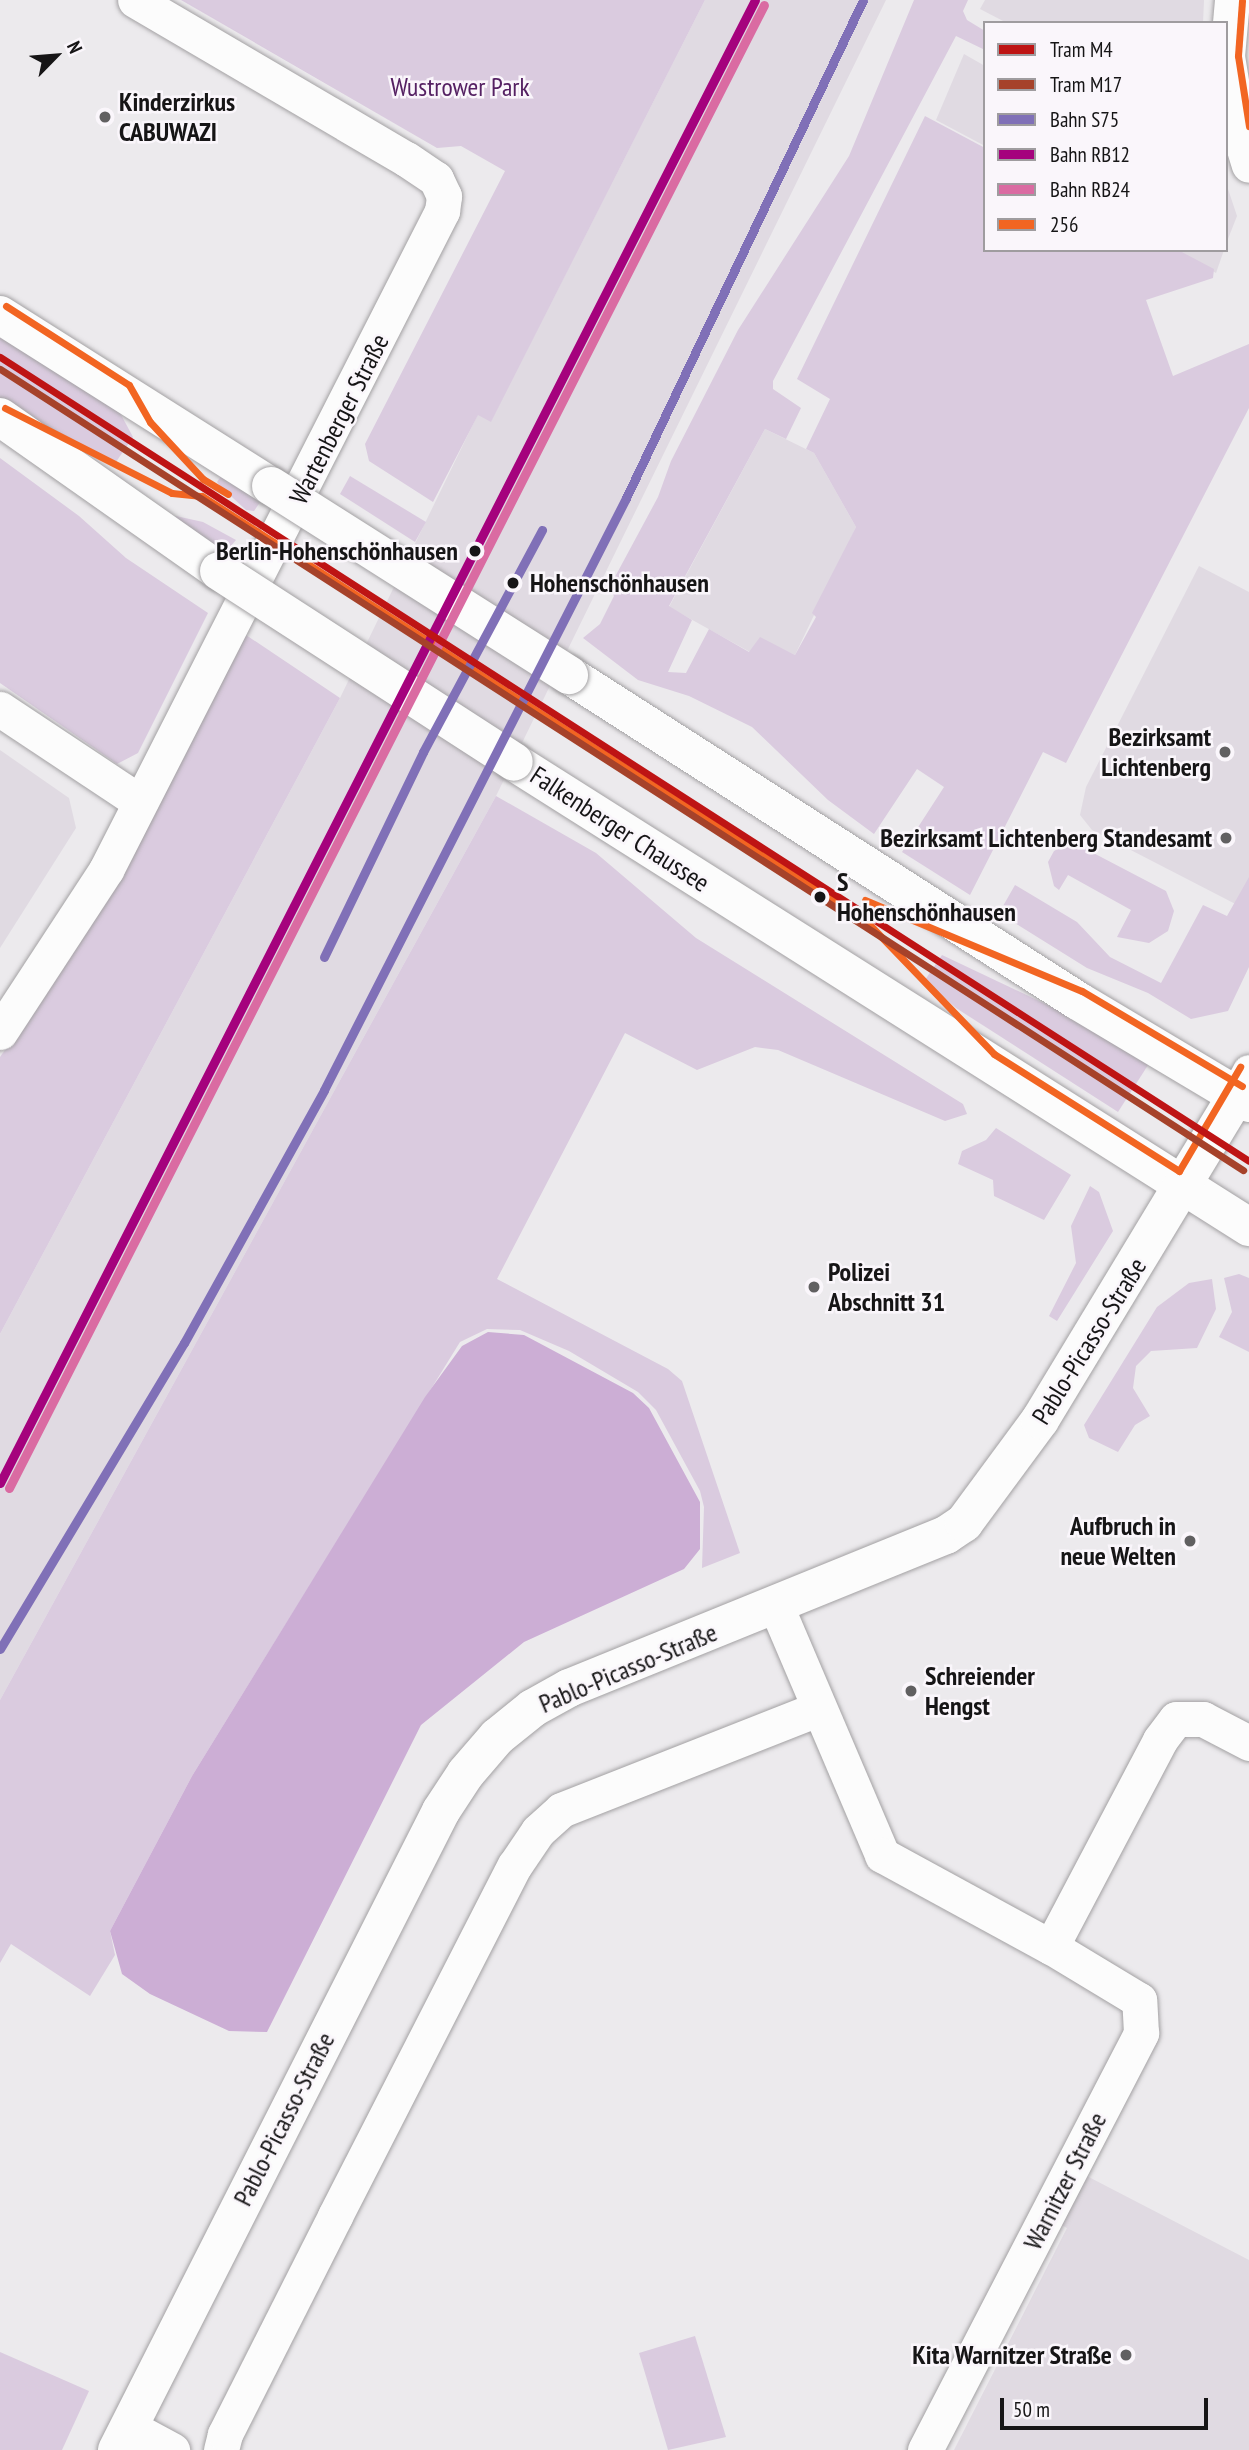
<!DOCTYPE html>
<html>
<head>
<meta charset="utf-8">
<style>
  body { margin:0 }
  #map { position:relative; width:1249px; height:2450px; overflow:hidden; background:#eceaed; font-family:"PT Sans Narrow",sans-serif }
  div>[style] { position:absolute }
  .built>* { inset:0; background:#e0dae2 }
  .green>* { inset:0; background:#dacbdf }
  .water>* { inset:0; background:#ccaed5 }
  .roads { filter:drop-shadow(0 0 2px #a3a1a3) drop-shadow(0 0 2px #a3a1a3) }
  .minor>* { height:35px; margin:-17.5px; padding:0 17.5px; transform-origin:17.5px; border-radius:17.5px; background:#fcfcfc }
  .major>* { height:38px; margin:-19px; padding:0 19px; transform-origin:19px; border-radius:19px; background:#fcfcfc }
  .bridges { filter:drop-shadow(0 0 2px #a3a1a3) drop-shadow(0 0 2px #a3a1a3) }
  .major-bridge>* { height:38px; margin:-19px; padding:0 19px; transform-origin:19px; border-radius:19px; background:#fcfcfc }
  .bus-1>* { height:7px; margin:-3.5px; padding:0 3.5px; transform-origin:3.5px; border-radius:3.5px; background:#f26522 }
  .rail-1>* { height:9px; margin:-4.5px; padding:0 4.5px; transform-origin:4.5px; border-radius:4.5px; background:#8070b7 }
  .rail-2>* { height:9px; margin:-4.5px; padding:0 4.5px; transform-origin:4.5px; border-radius:4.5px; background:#a5027d }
  .rail-3>* { height:9px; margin:-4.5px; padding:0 4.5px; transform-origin:4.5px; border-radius:4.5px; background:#da6ba2 }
  .tram-1>* { height:7px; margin:-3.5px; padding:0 3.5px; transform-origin:3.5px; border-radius:3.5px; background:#be1414 }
  .tram-2>* { height:7px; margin:-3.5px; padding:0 3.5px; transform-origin:3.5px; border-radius:3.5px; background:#a6422a }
  .dots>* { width:19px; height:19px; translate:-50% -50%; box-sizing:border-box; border:4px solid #faf6fb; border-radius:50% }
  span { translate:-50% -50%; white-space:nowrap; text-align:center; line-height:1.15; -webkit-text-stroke:5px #faf6fb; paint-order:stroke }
  .park-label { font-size:26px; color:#552163 }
  .poi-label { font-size:26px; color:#161516; font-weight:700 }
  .left { translate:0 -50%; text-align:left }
  .right { translate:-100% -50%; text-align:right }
  .street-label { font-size:26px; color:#161516 }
  .stop-label { font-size:26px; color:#161516; font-weight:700 }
  .legend { position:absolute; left:983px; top:21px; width:245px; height:231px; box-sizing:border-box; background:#faf6fb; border:2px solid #9f9c9f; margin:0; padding:9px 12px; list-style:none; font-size:21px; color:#161516 }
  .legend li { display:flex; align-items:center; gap:14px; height:35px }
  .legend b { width:35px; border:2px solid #9f9c9f }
  .north { position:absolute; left:21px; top:21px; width:70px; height:70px; -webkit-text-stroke:5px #faf6fb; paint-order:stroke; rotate:65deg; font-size:19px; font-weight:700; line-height:28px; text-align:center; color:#161516 }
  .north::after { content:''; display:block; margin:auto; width:24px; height:32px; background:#161516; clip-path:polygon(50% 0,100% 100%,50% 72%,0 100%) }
  .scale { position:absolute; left:1000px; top:2398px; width:208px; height:32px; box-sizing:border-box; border:4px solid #161516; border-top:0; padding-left:9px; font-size:21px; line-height:24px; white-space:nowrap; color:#161516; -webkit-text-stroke:5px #faf6fb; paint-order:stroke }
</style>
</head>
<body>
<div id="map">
  <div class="built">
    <div style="clip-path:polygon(705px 0,886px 0,496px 796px,0 1700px,0 1334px,340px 698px,478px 414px,491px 421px)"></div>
    <div style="clip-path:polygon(985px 0,1204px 0,1203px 23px,1007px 23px,980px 9px)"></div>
    <div style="clip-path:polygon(964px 54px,985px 66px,985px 146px,936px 120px)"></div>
    <div style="clip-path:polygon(1226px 183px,1237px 216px,1226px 244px)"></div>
    <div style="clip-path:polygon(1175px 250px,1224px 250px,1216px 273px)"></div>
    <div style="clip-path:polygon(765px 429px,814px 453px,856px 527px,795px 655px,760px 638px,750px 652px,669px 607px)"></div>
    <div style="clip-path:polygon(1199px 566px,1249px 592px,1249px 911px,1092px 830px,1080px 815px,1086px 787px)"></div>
    <div style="clip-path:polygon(0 750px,69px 798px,76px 828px,0 948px)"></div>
    <div style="clip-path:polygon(1081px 2173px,1249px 2260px,1249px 2450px,954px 2450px,1067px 2228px,1056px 2222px)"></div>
  </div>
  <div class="green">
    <div style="clip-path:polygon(181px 0,705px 0,491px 422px,478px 415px,433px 502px,369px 461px,365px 444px,505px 171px,461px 146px,437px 148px)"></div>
    <div style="clip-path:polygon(914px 0,968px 0,963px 11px,967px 20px,985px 31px,985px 50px,956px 36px,773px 381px,773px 389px,801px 408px,786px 439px,765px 429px,669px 606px,692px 620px,668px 672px,686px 673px,709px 629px,749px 652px,760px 637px,795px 655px,816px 617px,812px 613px,856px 527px,814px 453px,806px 449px,830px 399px,797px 379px,925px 116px,985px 148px,985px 250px,1178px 250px,1214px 269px,1213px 278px,1146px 300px,1173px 376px,1249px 344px,1249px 408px,1066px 763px,1043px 752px,970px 895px,902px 852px,944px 787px,917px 769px,874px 834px,828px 800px,752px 727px,689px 696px,638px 680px,583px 638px,600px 624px,614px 596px,609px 588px,658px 497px,671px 461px,738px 330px,849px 156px)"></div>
    <div style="clip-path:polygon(0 331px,119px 411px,133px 437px,116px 462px,43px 427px,0 398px)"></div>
    <div style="clip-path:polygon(0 458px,79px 516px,126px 558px,208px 613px,138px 753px,117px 764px,0 683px)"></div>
    <div style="clip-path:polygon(224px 472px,263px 498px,254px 511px,246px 510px,220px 486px,217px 482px)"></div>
    <div style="clip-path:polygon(350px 476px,426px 522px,415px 542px,340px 494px)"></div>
    <div style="clip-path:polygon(176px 516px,203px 522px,236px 540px,223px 555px,172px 519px)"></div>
    <div style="clip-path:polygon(243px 633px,340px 698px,0 1334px,0 1057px,74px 952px,153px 814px)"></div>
    <div style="clip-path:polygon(496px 796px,596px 853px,696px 938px,963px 1104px,967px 1114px,945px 1121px,778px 1050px,755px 1047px,697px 1070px,625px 1033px,497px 1279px,668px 1369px,682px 1381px,740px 1553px,702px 1568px,704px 1507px,700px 1491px,656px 1410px,638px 1392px,569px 1351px,520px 1330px,487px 1329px,460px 1342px,192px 1776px,110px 1931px,115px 1955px,90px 1996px,11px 1944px,0 1963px,0 1700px)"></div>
    <div style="clip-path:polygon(1065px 845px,1080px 846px,1166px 891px,1174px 911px,1168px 931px,1149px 943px,1117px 937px,1131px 910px,1068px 875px,1059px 890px,1054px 886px,1048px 862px,1054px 851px)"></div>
    <div style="clip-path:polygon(1249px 877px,1249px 967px,1228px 1011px,1191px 1019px,1148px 993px,1087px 968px,999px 913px,1015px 885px,1077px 922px,1110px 957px,1161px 983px,1203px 905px,1227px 916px)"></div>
    <div style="clip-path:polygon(942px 955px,1092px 1026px,1150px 1062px,1118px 1112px,956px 1008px,925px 980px)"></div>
    <div style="clip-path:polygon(996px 1128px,1071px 1175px,1044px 1220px,994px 1196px,993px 1180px,958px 1164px,962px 1151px,986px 1140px)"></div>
    <div style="clip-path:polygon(1090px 1186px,1099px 1192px,1113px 1231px,1057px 1321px,1049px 1316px,1076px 1263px,1071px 1226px)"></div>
    <div style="clip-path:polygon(1239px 1274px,1249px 1278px,1249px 1352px,1219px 1337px,1232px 1312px,1224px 1278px)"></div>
    <div style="clip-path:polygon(1212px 1279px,1216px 1309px,1197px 1348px,1151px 1351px,1136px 1366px,1133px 1388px,1150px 1416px,1135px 1425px,1118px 1452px,1089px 1438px,1084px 1425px,1157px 1307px,1189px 1283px)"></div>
    <div style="clip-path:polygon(695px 2336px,726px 2437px,668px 2450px,639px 2353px)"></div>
    <div style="clip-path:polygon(0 2352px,89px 2391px,62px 2450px,0 2450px)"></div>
  </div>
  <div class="water">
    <div style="clip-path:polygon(488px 1332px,524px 1335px,633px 1393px,649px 1408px,700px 1502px,700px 1549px,684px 1569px,524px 1642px,421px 1725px,267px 2032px,229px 2031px,150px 1994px,122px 1974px,110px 1931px,192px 1776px,425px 1397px,462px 1346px)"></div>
  </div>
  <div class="roads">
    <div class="minor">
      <div style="left:1232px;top:0;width:56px;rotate:95.1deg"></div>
      <div style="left:1227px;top:56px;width:81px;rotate:80.8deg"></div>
      <div style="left:1240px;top:136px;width:30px;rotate:73deg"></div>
      <div style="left:0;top:709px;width:168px;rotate:33.6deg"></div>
      <div style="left:0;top:1032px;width:194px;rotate:-56.8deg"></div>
      <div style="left:106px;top:870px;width:740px;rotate:-62.98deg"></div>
      <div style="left:442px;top:211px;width:15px;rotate:-82deg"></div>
      <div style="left:444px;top:196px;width:19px;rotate:-115deg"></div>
      <div style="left:436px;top:179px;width:36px;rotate:-146deg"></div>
      <div style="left:406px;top:159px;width:314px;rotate:-149.6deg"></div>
      <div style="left:1237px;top:1095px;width:26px;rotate:-62deg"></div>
      <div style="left:776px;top:1606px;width:271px;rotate:66.9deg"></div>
      <div style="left:882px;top:1855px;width:192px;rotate:28.6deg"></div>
      <div style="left:1051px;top:1947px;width:234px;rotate:-62.2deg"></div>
      <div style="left:1160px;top:1740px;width:26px;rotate:-53deg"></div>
      <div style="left:1176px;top:1719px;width:27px"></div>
      <div style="left:1203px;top:1719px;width:52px;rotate:27.6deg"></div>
      <div style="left:129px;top:2427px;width:49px;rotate:28.1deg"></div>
      <div style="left:221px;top:2450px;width:16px;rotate:-76deg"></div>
      <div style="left:225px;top:2434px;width:244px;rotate:-63.2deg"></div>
      <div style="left:335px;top:2216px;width:394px;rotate:-62.9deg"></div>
      <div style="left:515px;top:1865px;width:41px;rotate:-55.9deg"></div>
      <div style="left:538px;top:1831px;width:31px;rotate:-42deg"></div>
      <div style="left:561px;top:1810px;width:275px;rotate:-21.5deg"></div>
      <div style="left:925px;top:2450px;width:470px;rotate:-62.6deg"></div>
      <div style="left:1141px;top:2033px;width:33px;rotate:-93deg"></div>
      <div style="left:1139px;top:2000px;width:103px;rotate:-148.9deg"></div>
    </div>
    <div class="major">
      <div style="left:0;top:315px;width:320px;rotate:32.3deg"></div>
      <div style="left:0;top:417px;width:268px;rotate:35.1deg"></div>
      <div style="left:569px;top:675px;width:604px;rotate:32.64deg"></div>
      <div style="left:1078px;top:1001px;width:199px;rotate:30.8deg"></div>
      <div style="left:514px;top:762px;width:870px;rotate:32.32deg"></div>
      <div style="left:117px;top:2450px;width:716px;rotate:-63.11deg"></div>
      <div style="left:441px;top:1811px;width:45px;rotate:-56.7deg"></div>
      <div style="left:466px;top:1773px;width:48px;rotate:-49.3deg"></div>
      <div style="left:497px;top:1737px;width:46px;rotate:-38.9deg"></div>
      <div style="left:533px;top:1708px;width:41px;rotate:-29.1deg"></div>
      <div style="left:569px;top:1688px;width:407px;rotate:-22.1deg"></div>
      <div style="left:946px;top:1535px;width:22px;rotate:-34deg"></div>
      <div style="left:964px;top:1523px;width:128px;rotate:-53.6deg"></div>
      <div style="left:1040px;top:1420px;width:380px;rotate:-58.8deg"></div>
    </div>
  </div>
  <div class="bridges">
    <div class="major-bridge">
      <div style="left:271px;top:486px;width:353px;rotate:32.4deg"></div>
      <div style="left:219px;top:571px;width:351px;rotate:32.9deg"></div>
    </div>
  </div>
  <div class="bus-1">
    <div style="left:1242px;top:1px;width:55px;rotate:94.2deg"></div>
    <div style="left:1238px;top:56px;width:71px;rotate:81.1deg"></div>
    <div style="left:6px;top:306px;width:146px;rotate:32.7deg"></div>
    <div style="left:129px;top:385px;width:43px;rotate:60.4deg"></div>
    <div style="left:150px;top:422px;width:78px;rotate:47.1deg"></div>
    <div style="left:203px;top:479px;width:29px;rotate:31deg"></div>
    <div style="left:5px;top:408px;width:187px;rotate:27deg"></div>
    <div style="left:172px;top:493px;width:30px;rotate:6deg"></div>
    <div style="left:202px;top:496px;width:791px;rotate:32.67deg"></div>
    <div style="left:868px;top:923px;width:182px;rotate:46.1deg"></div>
    <div style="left:994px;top:1054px;width:219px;rotate:32.3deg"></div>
    <div style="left:1179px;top:1171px;width:121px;rotate:-59.6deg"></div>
    <div style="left:865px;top:900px;width:235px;rotate:22.8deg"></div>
    <div style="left:1082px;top:991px;width:186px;rotate:30.7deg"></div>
  </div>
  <div class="rail-1">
    <div style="left:324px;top:957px;width:228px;rotate:-64.2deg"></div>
    <div style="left:423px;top:752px;width:252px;rotate:-61.8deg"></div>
    <div style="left:0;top:1649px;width:357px;rotate:-59deg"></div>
    <div style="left:184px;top:1343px;width:289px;rotate:-61deg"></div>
    <div style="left:324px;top:1090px;width:665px;rotate:-62.97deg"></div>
    <div style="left:626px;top:498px;width:552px;rotate:-64.55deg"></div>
  </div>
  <div class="rail-2">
    <div style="left:0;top:1483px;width:1664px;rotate:-63.02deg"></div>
  </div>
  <div class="rail-3">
    <div style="left:9px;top:1488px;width:1664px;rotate:-63.02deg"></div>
  </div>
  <div class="tram-1">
    <div style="left:0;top:357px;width:1485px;rotate:32.77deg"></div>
  </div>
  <div class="tram-2">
    <div style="left:0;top:369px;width:1479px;rotate:32.8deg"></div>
  </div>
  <div class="dots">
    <div style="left:105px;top:117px;background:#616061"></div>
    <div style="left:475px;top:551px;background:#161516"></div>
    <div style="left:513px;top:583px;background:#161516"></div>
    <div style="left:1225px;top:752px;background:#616061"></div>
    <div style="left:1226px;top:838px;background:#616061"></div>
    <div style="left:820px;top:897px;background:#161516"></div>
    <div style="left:814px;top:1287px;background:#616061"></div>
    <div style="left:1190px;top:1541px;background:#616061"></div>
    <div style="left:911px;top:1691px;background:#616061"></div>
    <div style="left:1126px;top:2355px;background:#616061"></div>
  </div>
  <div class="park-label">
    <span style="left:460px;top:87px">Wustrower Park</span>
  </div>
  <div class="poi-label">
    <span class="left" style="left:119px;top:117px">Kinderzirkus<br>CABUWAZI</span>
    <span class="right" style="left:1211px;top:752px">Bezirksamt<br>Lichtenberg</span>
    <span class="right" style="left:1212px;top:838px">Bezirksamt Lichtenberg Standesamt</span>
    <span class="left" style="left:828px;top:1287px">Polizei<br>Abschnitt 31</span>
    <span class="right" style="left:1176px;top:1541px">Aufbruch in<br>neue Welten</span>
    <span class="left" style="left:925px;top:1691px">Schreiender<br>Hengst</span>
    <span class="right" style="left:1112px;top:2355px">Kita Warnitzer Straße</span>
  </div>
  <div class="street-label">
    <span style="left:339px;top:419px;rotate:-63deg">Wartenberger Straße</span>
    <span style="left:620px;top:829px;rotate:33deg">Falkenberger Chaussee</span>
    <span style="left:1089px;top:1341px;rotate:-58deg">Pablo-Picasso-Straße</span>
    <span style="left:628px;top:1668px;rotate:-23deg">Pablo-Picasso-Straße</span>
    <span style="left:284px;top:2119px;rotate:-63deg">Pablo-Picasso-Straße</span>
    <span style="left:1065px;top:2181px;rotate:-63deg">Warnitzer Straße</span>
  </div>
  <div class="stop-label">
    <span class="right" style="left:458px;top:551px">Berlin-Hohenschönhausen</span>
    <span class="left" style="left:530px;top:583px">Hohenschönhausen</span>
    <span class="left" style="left:837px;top:897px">S<br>Hohenschönhausen</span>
  </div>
  <ul class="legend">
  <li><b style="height:9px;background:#be1414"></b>Tram M4</li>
  <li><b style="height:9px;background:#a6422a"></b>Tram M17</li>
  <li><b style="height:9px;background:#8070b7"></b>Bahn S75</li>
  <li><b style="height:9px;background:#a5027d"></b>Bahn RB12</li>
  <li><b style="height:9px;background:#da6ba2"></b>Bahn RB24</li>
  <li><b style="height:9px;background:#f26522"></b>256</li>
  </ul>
  <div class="north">N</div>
  <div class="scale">50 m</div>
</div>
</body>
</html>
